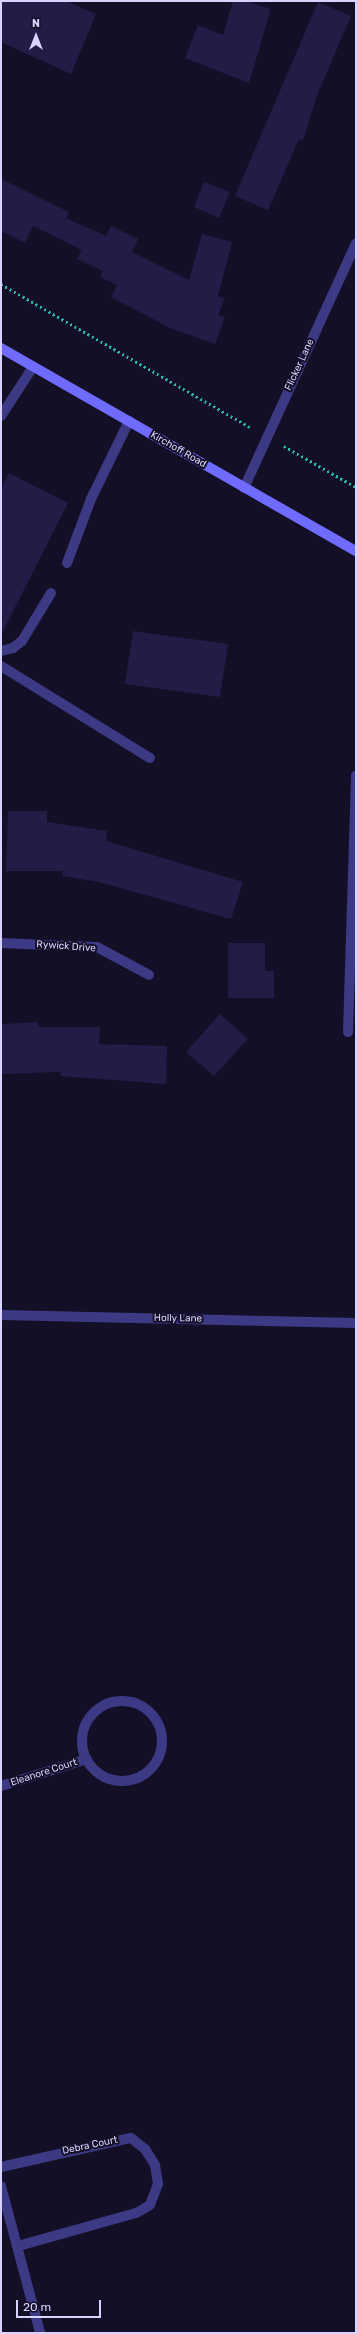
<!DOCTYPE html>
<html>
<head>
<meta charset="utf-8">
<style>
  body { margin:0 }
  #map { position:relative; width:357px; height:2334px; overflow:hidden; background:#130f26; font-family:Rubik,sans-serif }
  div>[style] { position:absolute }
  .building>* { inset:0; background:#241b47 }
  .path>* { height:2.5px; margin-top:-1.25px; transform-origin:0; background:repeating-linear-gradient(90deg,#2fb8b0 0 2px,transparent 0 5px) }
  .service>* { height:10px; margin:-5px; padding:0 5px; transform-origin:5px; border-radius:5px; background:#3d3a85 }
  .minor>* { height:10px; margin:-5px; padding:0 5px; transform-origin:5px; border-radius:5px; background:#3d3a85 }
  .minor>.ring { margin:-5px; padding:0; box-sizing:content-box; background:none; border:10px solid #3d3a85; border-radius:50% }
  .tertiary>* { height:10px; margin:-5px; padding:0 5px; transform-origin:5px; border-radius:5px; background:#3d3a85 }
  .secondary>* { height:10px; margin:-5px; padding:0 5px; transform-origin:5px; border-radius:5px; background:#6f6bff }
  span { translate:-50% -50%; white-space:nowrap; text-align:center; line-height:1.15; -webkit-text-stroke:4px #130f26; paint-order:stroke }
  .street-label { font-size:10px; color:#d9d4ff }
  .frame { position:absolute; inset:0; border:2px solid #d9d4ff; pointer-events:none }
  .north { position:absolute; left:16px; top:16px; width:40px; height:40px; -webkit-text-stroke:3px #130f26; paint-order:stroke; rotate:0deg; font-size:11px; font-weight:700; line-height:16px; text-align:center; color:#d9d4ff }
  .north::after { content:''; display:block; margin:auto; width:14px; height:18px; background:#d9d4ff; clip-path:polygon(50% 0,100% 100%,50% 72%,0 100%) }
  .scale { position:absolute; left:16px; top:2300px; width:85px; height:18px; box-sizing:border-box; border:2px solid #d9d4ff; border-top:0; padding-left:5px; font-size:12px; line-height:14px; white-space:nowrap; color:#d9d4ff; -webkit-text-stroke:3px #130f26; paint-order:stroke }
</style>
</head>
<body>
<div id="map">
  <div class="building">
    <div style="clip-path:polygon(1px 1px,66px 1px,96px 14px,71px 74px,1px 42px)"></div>
    <div style="clip-path:polygon(233px 1px,245px 1px,271px 9px,249px 83px,185px 58px,198px 25px,223px 35px)"></div>
    <div style="clip-path:polygon(318px 2px,351px 16px,318px 93px,303px 140px,299px 139px,268px 210px,235px 196px)"></div>
    <div style="clip-path:polygon(1px 179px,69px 212px,66px 218px,106px 236px,111px 226px,138px 239px,132px 252px,189px 280px,202px 234px,232px 242px,218px 296px,225px 298px,218px 315px,225px 317px,215px 344px,170px 328px,111px 297px,117px 285px,100px 277px,103px 271px,77px 259px,82px 250px,33px 226px,25px 243px,1px 231px)"></div>
    <div style="clip-path:polygon(204px 182px,230px 192px,219px 218px,194px 207px)"></div>
    <div style="clip-path:polygon(9px 473px,68px 503px,1px 635px,1px 489px)"></div>
    <div style="clip-path:polygon(133px 631px,228px 644px,220px 697px,125px 684px)"></div>
    <div style="clip-path:polygon(8px 811px,47px 811px,47px 822px,107px 831px,106px 841px,243px 882px,231px 919px,99px 882px,62px 876px,63px 871px,6px 871px)"></div>
    <div style="clip-path:polygon(228px 943px,265px 943px,265px 971px,274px 971px,274px 998px,228px 998px)"></div>
    <div style="clip-path:polygon(220px 1014px,248px 1039px,214px 1076px,186px 1052px)"></div>
    <div style="clip-path:polygon(38px 1022px,38px 1027px,100px 1027px,99px 1044px,167px 1046px,166px 1084px,60px 1076px,61px 1072px,2px 1074px,1px 1024px)"></div>
  </div>
  <div class="path">
    <div style="left:1px;top:284px;width:287px;rotate:29.9deg"></div>
    <div style="left:284px;top:446px;width:83px;rotate:29.7deg"></div>
  </div>
  <div class="service">
    <div style="left:1px;top:416px;width:59px;rotate:-56.9deg"></div>
    <div style="left:67px;top:563px;width:68px;rotate:-69.4deg"></div>
    <div style="left:91px;top:499px;width:87px;rotate:-64deg"></div>
    <div style="left:1px;top:651px;width:12px;rotate:-14deg"></div>
    <div style="left:13px;top:648px;width:11px;rotate:-38deg"></div>
    <div style="left:22px;top:641px;width:56px;rotate:-58.9deg"></div>
    <div style="left:1px;top:666px;width:175px;rotate:31.7deg"></div>
    <div style="left:348px;top:1032px;width:257px;rotate:-88.2deg"></div>
  </div>
  <div class="minor">
    <div style="left:244px;top:488px;width:269px;rotate:-65.4deg"></div>
    <div style="left:1px;top:943px;width:96px;rotate:2.4deg"></div>
    <div style="left:97px;top:947px;width:59px;rotate:28.3deg"></div>
    <div style="left:1px;top:1315px;width:355px;rotate:1.3deg"></div>
    <div class="ring" style="left:82px;top:1701px;width:70px;height:70px"></div>
    <div style="left:1px;top:1786px;width:90px;rotate:-17.4deg"></div>
    <div style="left:1px;top:2167px;width:133px;rotate:-12.6deg"></div>
    <div style="left:131px;top:2138px;width:18px;rotate:38deg"></div>
    <div style="left:145px;top:2149px;width:19px;rotate:58deg"></div>
    <div style="left:155px;top:2165px;width:19px;rotate:81deg"></div>
    <div style="left:158px;top:2184px;width:22px;rotate:111deg"></div>
    <div style="left:150px;top:2205px;width:16px;rotate:150deg"></div>
    <div style="left:136px;top:2213px;width:123px;rotate:164.4deg"></div>
  </div>
  <div class="tertiary">
    <div style="left:1px;top:2186px;width:152px;rotate:75.1deg"></div>
  </div>
  <div class="secondary">
    <div style="left:1px;top:348px;width:409px;rotate:29.8deg"></div>
  </div>
  <div class="street-label">
    <span style="left:300px;top:365px;rotate:-65deg">Flicker Lane</span>
    <span style="left:178px;top:450px;rotate:30deg">Kirchoff Road</span>
    <span style="left:66px;top:947px;rotate:4deg">Rywick Drive</span>
    <span style="left:178px;top:1319px;rotate:1deg">Holly Lane</span>
    <span style="left:44px;top:1773px;rotate:-18deg">Eleanore Court</span>
    <span style="left:90px;top:2146px;rotate:-12deg">Debra Court</span>
  </div>
  <div class="frame"></div>
  <div class="north">N</div>
  <div class="scale">20 m</div>
</div>
</body>
</html>
